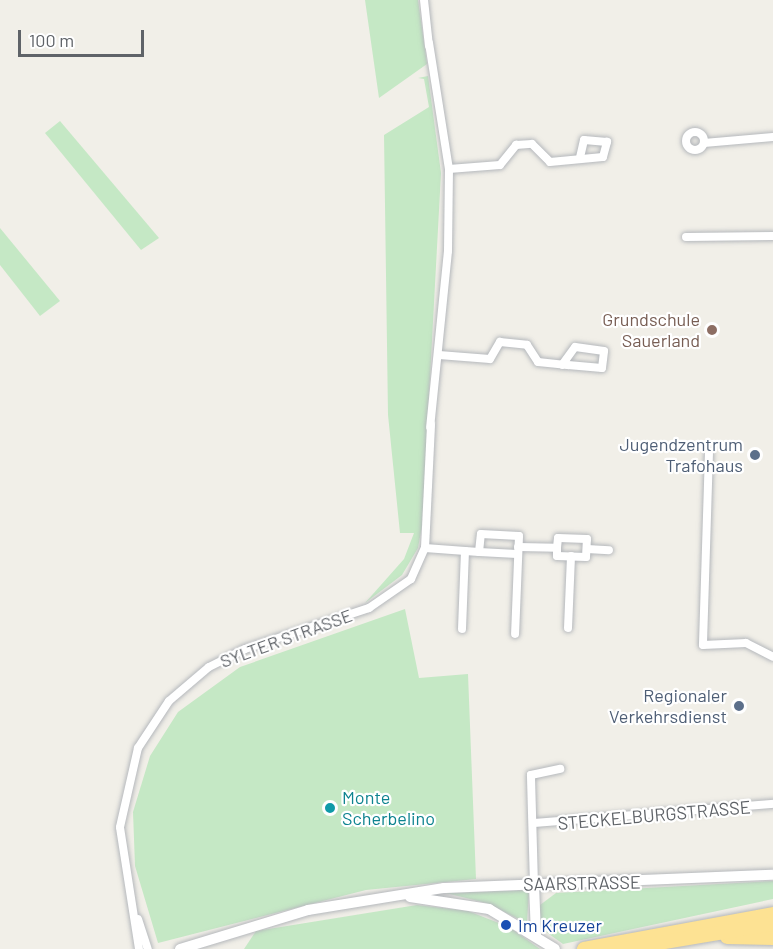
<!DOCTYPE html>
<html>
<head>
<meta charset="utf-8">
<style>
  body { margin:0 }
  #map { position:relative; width:773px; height:949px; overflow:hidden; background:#f1efe8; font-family:Barlow,sans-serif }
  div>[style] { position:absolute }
  .green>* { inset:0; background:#c5e8c5 }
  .roads { filter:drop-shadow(0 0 2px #b5b8bc) drop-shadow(0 0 2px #b5b8bc) }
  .street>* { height:8px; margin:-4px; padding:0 4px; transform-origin:4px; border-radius:4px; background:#fff }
  .street>.ring { margin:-4px; padding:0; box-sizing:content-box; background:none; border:8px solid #fff; border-radius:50% }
  .secondary>* { height:10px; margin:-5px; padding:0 5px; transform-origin:5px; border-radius:5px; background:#fff }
  .highway>* { height:14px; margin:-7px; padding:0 7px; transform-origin:7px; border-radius:7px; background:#fde293 }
  .dots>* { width:16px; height:16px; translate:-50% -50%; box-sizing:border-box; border:3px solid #fff; border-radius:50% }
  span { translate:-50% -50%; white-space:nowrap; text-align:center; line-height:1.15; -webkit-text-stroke:4.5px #fff; paint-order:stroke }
  .education-label { font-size:18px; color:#785e54 }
  .right { translate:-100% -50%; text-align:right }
  .service-label { font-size:18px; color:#4e5e75 }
  .street-label { font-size:18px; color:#5f6368 }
  .culture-label { font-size:18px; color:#0d838f }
  .left { translate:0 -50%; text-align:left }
  .transit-label { font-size:18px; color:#164399 }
  .scale { position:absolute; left:18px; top:30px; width:126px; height:27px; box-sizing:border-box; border:3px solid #5f6368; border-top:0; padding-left:8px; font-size:18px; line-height:21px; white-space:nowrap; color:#5f6368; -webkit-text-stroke:4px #fff; paint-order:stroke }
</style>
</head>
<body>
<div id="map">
  <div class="green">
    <div style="clip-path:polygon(365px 0,418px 0,424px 42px,427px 64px,379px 98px)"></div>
    <div style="clip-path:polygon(428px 76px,441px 173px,422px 526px,418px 548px,402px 575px,365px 603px,404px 559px,414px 533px,400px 533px,388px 415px,384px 135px,429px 107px,424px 79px,418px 78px)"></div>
    <div style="clip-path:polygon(60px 121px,159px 238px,141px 250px,45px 133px)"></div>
    <div style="clip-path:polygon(0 228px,60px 301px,40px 316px,0 265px)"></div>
    <div style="clip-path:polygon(405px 609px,419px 678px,468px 674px,476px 879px,366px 890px,158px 943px,135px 866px,133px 812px,150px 756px,178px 712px,240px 667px)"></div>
    <div style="clip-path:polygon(773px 881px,773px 899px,563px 944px,542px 929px,537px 918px,540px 905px,556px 893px)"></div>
    <div style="clip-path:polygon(529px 890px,527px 923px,486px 903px,446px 893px)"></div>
    <div style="clip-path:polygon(417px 905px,468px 911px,509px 927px,540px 949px,244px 949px,256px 931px)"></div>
  </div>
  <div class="roads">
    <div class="street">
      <div style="left:424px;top:0;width:46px;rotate:83.8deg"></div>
      <div style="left:429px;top:43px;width:128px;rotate:81deg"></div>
      <div style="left:449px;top:169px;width:82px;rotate:90.7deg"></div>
      <div style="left:448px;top:251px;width:177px;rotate:95.8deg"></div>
      <div class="ring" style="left:686px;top:132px;width:10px;height:10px"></div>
      <div style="left:704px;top:143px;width:69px;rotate:-5deg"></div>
      <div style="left:449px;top:169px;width:51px;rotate:-4.5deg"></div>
      <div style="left:500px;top:165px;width:26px;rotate:-51deg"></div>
      <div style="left:516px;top:145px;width:16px;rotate:-4deg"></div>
      <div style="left:532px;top:144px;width:25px;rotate:45deg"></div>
      <div style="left:550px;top:162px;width:53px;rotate:-5.4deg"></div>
      <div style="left:603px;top:157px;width:16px;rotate:-75deg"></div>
      <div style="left:607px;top:142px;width:23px;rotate:-175deg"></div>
      <div style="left:584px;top:140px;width:18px;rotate:103deg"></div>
      <div style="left:686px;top:237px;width:87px;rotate:-0.7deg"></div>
      <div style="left:439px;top:355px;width:51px;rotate:4.5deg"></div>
      <div style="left:490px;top:359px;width:20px;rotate:-60deg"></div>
      <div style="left:500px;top:342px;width:27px;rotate:6deg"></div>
      <div style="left:527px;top:345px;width:20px;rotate:57deg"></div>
      <div style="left:538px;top:362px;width:30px;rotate:6deg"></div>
      <div style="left:568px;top:365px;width:34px;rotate:5deg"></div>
      <div style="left:602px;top:368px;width:17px;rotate:-83deg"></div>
      <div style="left:604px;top:351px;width:29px;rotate:-172deg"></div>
      <div style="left:575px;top:347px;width:22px;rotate:126deg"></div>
      <div style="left:709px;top:452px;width:193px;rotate:91.8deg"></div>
      <div style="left:703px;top:645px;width:43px;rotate:-2.7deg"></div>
      <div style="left:746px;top:643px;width:30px;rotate:27deg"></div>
      <div style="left:518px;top:547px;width:39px;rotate:1deg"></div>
      <div style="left:557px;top:548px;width:8px;rotate:90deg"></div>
      <div style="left:557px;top:556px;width:29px;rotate:2deg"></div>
      <div style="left:586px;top:557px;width:18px;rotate:-87deg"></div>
      <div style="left:587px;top:539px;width:29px;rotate:-178deg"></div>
      <div style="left:558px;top:538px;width:10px;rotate:96deg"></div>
      <div style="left:425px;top:548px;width:54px;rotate:4.2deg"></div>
      <div style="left:479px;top:552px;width:18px;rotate:-84deg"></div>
      <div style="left:481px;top:534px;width:38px;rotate:3deg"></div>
      <div style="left:519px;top:536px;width:98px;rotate:92.3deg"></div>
      <div style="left:587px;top:549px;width:22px;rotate:3deg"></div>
      <div style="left:479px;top:552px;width:38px;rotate:3deg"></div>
      <div style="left:568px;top:628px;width:72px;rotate:-87.6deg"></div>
      <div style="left:462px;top:629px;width:78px;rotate:-87.8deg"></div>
      <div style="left:535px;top:823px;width:239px;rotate:-4.6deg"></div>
      <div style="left:534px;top:885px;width:110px;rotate:-91.6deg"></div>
      <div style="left:531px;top:775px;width:30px;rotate:-12deg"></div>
      <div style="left:138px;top:919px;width:32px;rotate:72deg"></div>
      <div style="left:139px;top:949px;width:123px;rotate:-98.9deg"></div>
      <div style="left:120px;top:827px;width:81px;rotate:-77.2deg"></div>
      <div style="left:138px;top:748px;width:56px;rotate:-56.6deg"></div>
      <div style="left:169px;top:701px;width:52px;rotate:-40.4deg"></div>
      <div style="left:209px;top:667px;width:40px;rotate:-26.6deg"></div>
      <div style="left:245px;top:649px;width:131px;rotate:-18.3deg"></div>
      <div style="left:369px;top:608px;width:51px;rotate:-34.6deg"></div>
      <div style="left:411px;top:579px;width:34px;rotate:-66deg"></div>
      <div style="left:425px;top:548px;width:124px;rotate:-87.2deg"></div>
    </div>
    <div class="secondary">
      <div style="left:534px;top:885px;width:50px;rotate:87.7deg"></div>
      <div style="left:410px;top:897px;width:80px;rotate:8.6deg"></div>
      <div style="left:489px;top:909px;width:77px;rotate:31.2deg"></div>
      <div style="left:180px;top:949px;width:134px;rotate:-16.9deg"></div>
      <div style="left:308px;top:910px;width:138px;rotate:-9.2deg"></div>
      <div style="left:444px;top:888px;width:329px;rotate:-2.3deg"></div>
    </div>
    <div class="highway">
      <div style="left:727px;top:937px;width:46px;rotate:1.2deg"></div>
      <div style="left:584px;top:949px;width:192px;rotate:-10.5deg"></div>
      <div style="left:623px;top:949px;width:152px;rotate:-9.5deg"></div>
    </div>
  </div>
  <div class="dots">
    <div style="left:712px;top:330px;background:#8d6e63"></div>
    <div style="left:755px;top:455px;background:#5c6f8a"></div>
    <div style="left:739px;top:706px;background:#5c6f8a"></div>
    <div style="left:330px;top:808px;background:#0f9aa8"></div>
    <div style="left:506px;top:925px;background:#1a4fb4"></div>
  </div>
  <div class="education-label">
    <span class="right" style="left:700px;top:330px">Grundschule<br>Sauerland</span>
  </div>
  <div class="service-label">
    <span class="right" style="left:743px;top:455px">Jugendzentrum<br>Trafohaus</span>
    <span class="right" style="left:727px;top:706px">Regionaler<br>Verkehrsdienst</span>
  </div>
  <div class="street-label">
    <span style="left:286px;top:638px;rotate:-20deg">SYLTER STRASSE</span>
    <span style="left:654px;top:815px;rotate:-5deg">STECKELBURGSTRASSE</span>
    <span style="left:582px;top:883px;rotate:-1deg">SAARSTRASSE</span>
  </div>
  <div class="culture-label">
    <span class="left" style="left:342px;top:808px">Monte<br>Scherbelino</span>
  </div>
  <div class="transit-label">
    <span class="left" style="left:518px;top:925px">Im Kreuzer</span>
  </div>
  <div class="scale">100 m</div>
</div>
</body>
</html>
